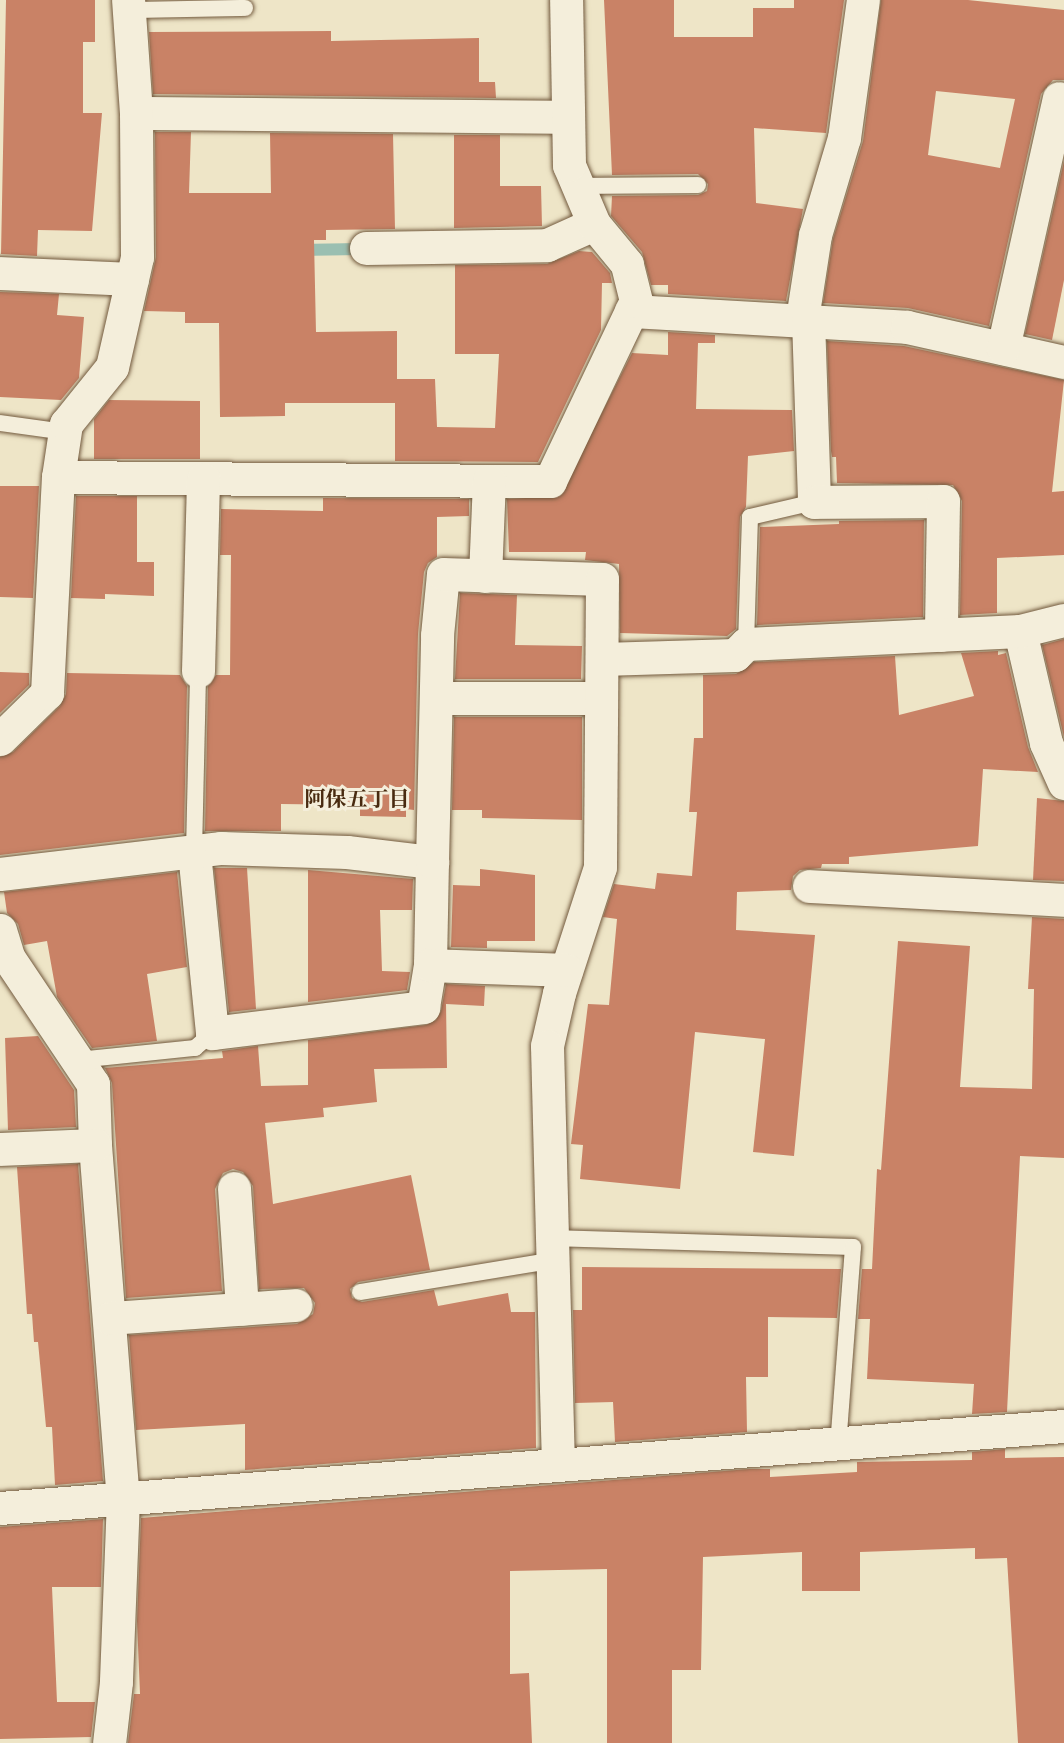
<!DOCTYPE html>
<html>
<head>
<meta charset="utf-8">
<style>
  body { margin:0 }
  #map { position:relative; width:1064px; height:1743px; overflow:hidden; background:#eee5c7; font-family:"EB Garamond","Noto Serif JP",serif }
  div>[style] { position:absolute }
  .stream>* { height:12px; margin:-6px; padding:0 6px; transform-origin:6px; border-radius:6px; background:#9abfb1 }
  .building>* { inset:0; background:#c98266 }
  .roads { filter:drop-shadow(0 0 2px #72593d) drop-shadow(0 0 2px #72593d) }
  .service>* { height:16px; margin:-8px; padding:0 8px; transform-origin:8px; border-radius:8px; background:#f4eedb }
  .minor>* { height:33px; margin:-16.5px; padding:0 16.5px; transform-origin:16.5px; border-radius:16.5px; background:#f4eedb }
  span { translate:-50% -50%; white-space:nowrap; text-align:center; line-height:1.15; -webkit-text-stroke:6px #f4eedb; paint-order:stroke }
  .neighbourhood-label { font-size:21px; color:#482a0f; font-weight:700 }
</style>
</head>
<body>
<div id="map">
  <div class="stream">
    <div style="left:298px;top:250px;width:62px;rotate:-0.9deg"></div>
  </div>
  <div class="building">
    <div style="clip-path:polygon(6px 0,95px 0,95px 42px,83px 42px,83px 113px,102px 113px,92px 231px,38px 230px,37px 256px,1px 254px)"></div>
    <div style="clip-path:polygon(604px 0,674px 0,674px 37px,753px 37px,753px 8px,794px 8px,794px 0,844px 0,826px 133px,754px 128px,756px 203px,803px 209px,786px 301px,668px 294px,668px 285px,651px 285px,642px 252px,611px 216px,612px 196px,698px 195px,707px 191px,708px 184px,698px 174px,612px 175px)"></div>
    <div style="clip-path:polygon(evenodd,881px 0,968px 0,1064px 10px,1064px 80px,1053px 80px,1041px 94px,989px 326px,908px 308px,823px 303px,833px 239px,863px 141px,881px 0,936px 91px,1015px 99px,1000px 168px,928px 155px,936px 91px)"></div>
    <div style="clip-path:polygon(331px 31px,331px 41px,479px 38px,479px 82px,495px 82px,496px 98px,153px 94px,149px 32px)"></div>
    <div style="clip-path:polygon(155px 132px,191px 132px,189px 193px,271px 193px,270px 133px,393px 134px,395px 229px,326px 230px,326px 240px,314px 240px,316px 332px,397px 331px,397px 379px,435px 379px,437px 427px,495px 428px,499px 354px,455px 354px,455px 265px,547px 264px,579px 251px,592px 252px,610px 273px,612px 283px,602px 283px,601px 330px,538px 462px,395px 461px,395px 403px,285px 403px,285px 416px,220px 417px,219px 323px,185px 323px,185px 312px,144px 311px,156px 257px)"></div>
    <div style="clip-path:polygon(454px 135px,500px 135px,500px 186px,541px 186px,542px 226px,454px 228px)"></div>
    <div style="clip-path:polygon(1064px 161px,1064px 280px,1052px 340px,1025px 334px)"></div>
    <div style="clip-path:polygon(0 292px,59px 294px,57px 315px,84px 317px,79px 378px,61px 400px,0 397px)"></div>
    <div style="clip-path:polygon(668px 332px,715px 335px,715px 343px,698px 343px,696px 409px,792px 410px,794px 451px,748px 456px,746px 507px,740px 517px,736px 629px,727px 636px,620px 633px,619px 564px,585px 560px,586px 552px,509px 552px,507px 499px,560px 496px,632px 353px,668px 355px)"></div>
    <div style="clip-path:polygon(827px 341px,904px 346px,1064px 380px,1052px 492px,1064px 491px,1064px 555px,997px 558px,997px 613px,960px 615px,962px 501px,953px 485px,837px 483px,836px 457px,832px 457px,831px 451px)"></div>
    <div style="clip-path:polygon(109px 400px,200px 401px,200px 459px,94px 459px,94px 419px)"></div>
    <div style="clip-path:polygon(0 486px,39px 486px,33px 598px,0 597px)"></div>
    <div style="clip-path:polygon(76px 496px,137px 496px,137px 562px,154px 562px,154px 596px,105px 594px,105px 599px,71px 598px)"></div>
    <div style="clip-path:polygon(323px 498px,469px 499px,469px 516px,437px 517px,437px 557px,428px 563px,424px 572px,418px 634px,414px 810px,406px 809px,406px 817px,360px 816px,360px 805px,281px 804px,281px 831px,205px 831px,208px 686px,216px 675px,230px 675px,231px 555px,220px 555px,221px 509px,323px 511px)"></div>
    <div style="clip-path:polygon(924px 520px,923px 617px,757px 625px,760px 527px,839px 524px,839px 521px)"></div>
    <div style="clip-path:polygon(460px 593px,517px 595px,515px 645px,582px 646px,581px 679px,455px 679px)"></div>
    <div style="clip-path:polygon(1064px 639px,1064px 737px,1042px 645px)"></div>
    <div style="clip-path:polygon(998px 651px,998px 655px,1006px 653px,1028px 747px,1038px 772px,983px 769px,978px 846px,849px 857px,849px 864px,822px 864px,821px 868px,800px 870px,793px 876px,791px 890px,737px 892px,736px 930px,815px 935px,794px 1156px,753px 1152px,765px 1039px,695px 1032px,680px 1189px,580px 1179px,583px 1145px,571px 1144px,588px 1004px,609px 1005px,617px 919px,603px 917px,614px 884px,655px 889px,657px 873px,692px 876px,697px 812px,689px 812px,694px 738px,703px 738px,703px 675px,736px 674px,754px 662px,895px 656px,899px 715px,974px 696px,961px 653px)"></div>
    <div style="clip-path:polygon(0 672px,29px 673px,29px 685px,0 713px)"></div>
    <div style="clip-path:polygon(67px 673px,180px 675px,187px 686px,184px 833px,0 855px,0 757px,13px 752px,60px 706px,66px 694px)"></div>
    <div style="clip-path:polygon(454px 717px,582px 717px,582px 820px,482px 818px,482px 810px,452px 810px)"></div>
    <div style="clip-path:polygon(1037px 798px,1064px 801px,1064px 881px,1033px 880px)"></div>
    <div style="clip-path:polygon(214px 868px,247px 868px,256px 1009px,229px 1012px)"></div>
    <div style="clip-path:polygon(480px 869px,535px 875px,535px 941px,487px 941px,487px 948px,451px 947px,453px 885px,480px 886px)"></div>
    <div style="clip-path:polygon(308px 870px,413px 879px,412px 910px,380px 910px,382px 971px,410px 972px,407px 990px,308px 1002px)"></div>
    <div style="clip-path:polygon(177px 872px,187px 967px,147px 974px,157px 1041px,92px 1048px,57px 997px,47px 941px,24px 945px,18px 924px,7px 913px,4px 892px)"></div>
    <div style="clip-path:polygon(1032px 917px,1064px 919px,1064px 1158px,1020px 1156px,1007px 1412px,972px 1414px,974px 1384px,867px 1379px,870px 1319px,858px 1319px,862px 1269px,872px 1269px,877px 1169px,881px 1170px,898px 941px,970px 946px,960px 1087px,1032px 1089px,1034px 989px,1028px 989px)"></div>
    <div style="clip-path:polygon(446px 984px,485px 986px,484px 1006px,446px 1004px,447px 1068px,374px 1069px,377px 1102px,323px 1108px,324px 1117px,265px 1123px,273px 1204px,411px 1175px,430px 1270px,358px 1282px,350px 1289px,352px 1298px,362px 1302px,434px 1290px,438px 1306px,508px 1293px,511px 1312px,535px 1312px,536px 1448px,245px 1470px,245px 1424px,136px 1430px,129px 1335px,297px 1324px,313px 1314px,315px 1303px,304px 1288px,259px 1289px,253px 1186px,243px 1172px,233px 1169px,223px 1173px,215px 1189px,222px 1291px,126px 1298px,112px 1083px,105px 1068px,223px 1058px,222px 1051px,258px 1046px,261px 1086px,308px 1085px,308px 1040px,426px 1025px,436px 1020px,441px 1011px)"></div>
    <div style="clip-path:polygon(38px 1036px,74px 1090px,76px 1127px,8px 1130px,5px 1038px)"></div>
    <div style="clip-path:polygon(78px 1164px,103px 1481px,55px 1485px,52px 1427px,46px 1427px,38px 1342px,34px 1342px,32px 1314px,27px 1314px,17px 1167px)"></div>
    <div style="clip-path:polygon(582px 1267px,841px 1269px,837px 1318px,768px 1317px,768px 1377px,746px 1377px,747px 1432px,615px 1442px,613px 1402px,575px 1403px,573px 1310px,582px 1310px)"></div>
    <div style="clip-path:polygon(1005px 1449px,1005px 1458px,1064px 1457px,1064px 1743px,1018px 1743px,1007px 1558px,975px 1559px,975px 1548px,860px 1552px,860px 1591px,802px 1591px,802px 1552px,703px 1557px,701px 1670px,672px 1670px,672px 1743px,607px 1743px,607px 1569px,510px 1571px,510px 1674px,529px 1673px,532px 1743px,128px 1743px,134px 1694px,140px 1694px,137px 1621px,141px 1518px,749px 1469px,770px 1469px,770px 1477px,857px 1472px,857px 1462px,972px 1460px,972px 1452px)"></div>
    <div style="clip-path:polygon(103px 1519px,101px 1587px,52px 1587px,57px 1702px,95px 1702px,91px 1737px,0 1739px,0 1527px)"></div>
  </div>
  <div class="roads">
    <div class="service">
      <div style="left:129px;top:10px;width:116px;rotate:-1deg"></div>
      <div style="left:578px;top:186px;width:120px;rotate:-0.5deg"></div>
      <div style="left:0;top:423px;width:66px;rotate:7.9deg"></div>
      <div style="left:746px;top:644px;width:127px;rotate:-88.2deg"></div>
      <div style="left:750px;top:517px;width:66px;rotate:-13.2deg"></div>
      <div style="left:194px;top:852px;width:181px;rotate:-88.7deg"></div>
      <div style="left:78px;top:1060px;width:118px;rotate:-5.9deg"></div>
      <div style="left:195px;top:1048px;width:23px;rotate:-41deg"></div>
      <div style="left:550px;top:1238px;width:303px;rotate:1.7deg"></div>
      <div style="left:853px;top:1247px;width:200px;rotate:94.3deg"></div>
      <div style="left:360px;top:1292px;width:193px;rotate:-9.3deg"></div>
    </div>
    <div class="minor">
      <div style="left:136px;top:113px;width:431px;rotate:0.5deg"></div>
      <div style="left:366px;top:248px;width:181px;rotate:-0.9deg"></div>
      <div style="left:547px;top:245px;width:51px;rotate:-24.1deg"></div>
      <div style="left:0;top:273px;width:132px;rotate:2.6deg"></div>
      <div style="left:631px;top:311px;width:276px;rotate:3.3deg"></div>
      <div style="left:907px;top:327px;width:161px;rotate:12.6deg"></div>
      <div style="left:802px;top:319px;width:85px;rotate:-81.2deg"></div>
      <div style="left:815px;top:235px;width:101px;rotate:-73.4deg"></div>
      <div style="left:844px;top:138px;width:139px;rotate:-82.2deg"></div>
      <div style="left:808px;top:319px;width:183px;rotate:88.1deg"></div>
      <div style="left:814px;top:502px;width:129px;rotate:-0.4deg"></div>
      <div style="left:943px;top:501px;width:134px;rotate:90.9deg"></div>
      <div style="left:1003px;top:348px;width:256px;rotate:-77.4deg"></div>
      <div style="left:58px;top:477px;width:492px;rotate:0.5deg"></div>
      <div style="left:550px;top:481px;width:199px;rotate:-64.5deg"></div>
      <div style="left:636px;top:301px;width:38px;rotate:-104deg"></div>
      <div style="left:627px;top:264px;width:52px;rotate:-129.5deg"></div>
      <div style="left:594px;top:224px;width:64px;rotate:-113deg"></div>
      <div style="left:569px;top:165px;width:165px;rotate:-91deg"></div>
      <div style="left:485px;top:576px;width:95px;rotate:-87.6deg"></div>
      <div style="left:1020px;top:631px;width:115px;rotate:76.9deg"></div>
      <div style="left:1046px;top:743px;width:44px;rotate:65.8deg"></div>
      <div style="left:602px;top:659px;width:133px;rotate:-1.7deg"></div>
      <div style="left:735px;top:655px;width:16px;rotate:-45deg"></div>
      <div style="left:746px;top:644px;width:274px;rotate:-2.7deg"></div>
      <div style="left:1020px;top:631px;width:45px;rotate:-14deg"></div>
      <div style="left:198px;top:671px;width:192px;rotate:-88.5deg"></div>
      <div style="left:438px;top:698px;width:163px"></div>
      <div style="left:0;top:739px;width:66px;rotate:-44.4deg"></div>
      <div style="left:47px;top:693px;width:216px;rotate:-87.1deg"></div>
      <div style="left:58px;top:477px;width:54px;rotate:-81.4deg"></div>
      <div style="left:66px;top:424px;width:73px;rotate:-51.1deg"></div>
      <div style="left:112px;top:367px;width:113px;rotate:-77.2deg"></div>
      <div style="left:137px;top:257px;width:144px;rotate:-90.4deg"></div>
      <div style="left:136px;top:113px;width:113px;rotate:-94deg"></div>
      <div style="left:194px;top:852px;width:182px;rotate:84.3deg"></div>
      <div style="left:212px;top:1033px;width:213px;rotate:-7deg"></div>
      <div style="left:423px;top:1007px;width:43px;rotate:-80.5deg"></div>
      <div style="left:430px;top:965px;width:103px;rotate:-88.9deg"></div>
      <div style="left:0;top:874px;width:223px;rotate:-6.7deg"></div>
      <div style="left:221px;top:848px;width:126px;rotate:1.8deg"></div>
      <div style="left:347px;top:852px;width:86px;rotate:6.7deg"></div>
      <div style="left:432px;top:862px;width:227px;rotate:-88.7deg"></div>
      <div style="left:437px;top:635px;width:61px;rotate:-84.4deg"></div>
      <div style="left:443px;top:574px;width:159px;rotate:1.8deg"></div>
      <div style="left:602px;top:579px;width:288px;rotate:90.4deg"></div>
      <div style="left:600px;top:867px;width:133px;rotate:108deg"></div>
      <div style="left:559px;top:993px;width:54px;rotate:102.8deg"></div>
      <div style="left:547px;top:1046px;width:418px;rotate:88.5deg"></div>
      <div style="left:809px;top:886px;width:255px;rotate:3.1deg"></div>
      <div style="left:0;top:930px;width:28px;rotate:73deg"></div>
      <div style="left:8px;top:957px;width:153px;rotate:56.2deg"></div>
      <div style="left:93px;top:1084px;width:61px;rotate:88.1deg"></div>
      <div style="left:95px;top:1145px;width:354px;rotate:85.5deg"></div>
      <div style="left:123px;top:1498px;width:184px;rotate:92.2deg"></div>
      <div style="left:116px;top:1682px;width:61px;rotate:96.5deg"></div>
      <div style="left:430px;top:965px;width:136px;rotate:2.1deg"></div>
      <div style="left:0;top:1149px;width:95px;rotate:-2.4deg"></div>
      <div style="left:234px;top:1188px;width:121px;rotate:86.2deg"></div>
      <div style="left:110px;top:1318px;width:186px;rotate:-4deg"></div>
      <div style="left:0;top:1508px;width:1067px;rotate:-4.41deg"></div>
    </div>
  </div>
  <div class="neighbourhood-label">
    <span style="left:357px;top:799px">阿保五丁目</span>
  </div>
</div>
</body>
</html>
